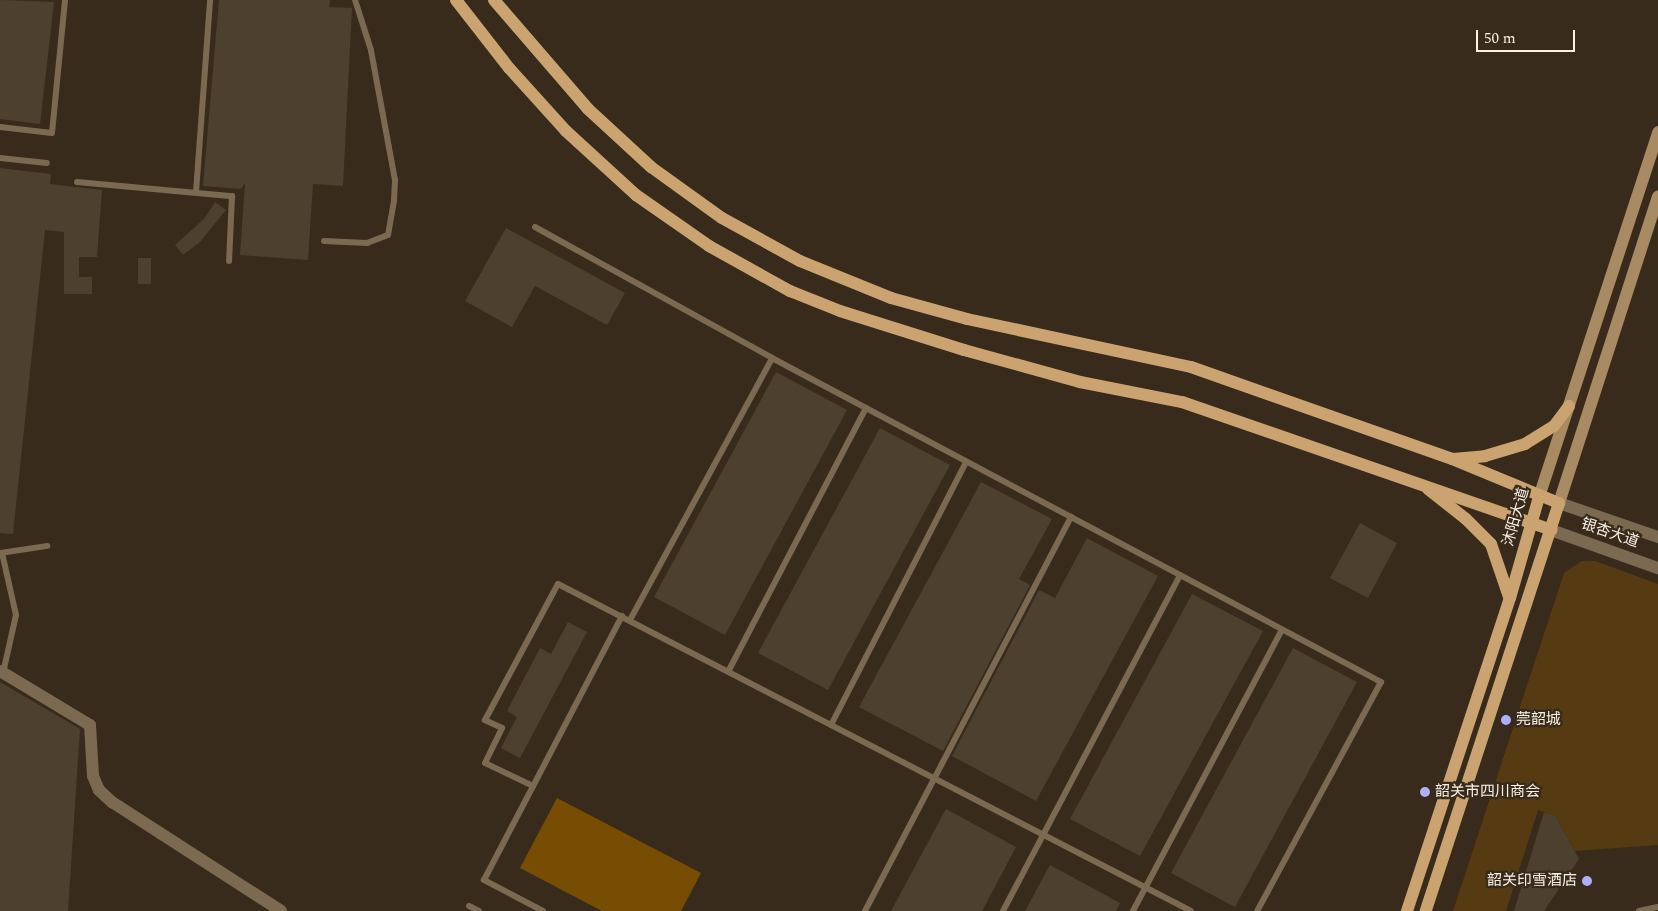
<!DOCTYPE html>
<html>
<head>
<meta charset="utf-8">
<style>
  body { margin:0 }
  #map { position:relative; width:1658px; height:911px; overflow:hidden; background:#382b1b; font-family:Spectral,"Noto Sans SC",serif }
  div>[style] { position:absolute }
  .green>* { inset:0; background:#563b12 }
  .water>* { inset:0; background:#764d02 }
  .building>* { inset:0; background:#4d402f }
  .lane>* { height:6px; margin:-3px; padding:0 3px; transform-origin:3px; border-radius:3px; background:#7c6951 }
  .street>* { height:12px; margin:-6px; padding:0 6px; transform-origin:6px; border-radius:6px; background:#7c6951 }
  .secondary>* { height:12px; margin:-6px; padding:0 6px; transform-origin:6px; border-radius:6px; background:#a88a63 }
  .primary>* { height:12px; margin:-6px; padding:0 6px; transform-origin:6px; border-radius:6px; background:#caa370 }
  .dots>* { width:14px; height:14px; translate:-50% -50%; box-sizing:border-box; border:2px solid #382b1b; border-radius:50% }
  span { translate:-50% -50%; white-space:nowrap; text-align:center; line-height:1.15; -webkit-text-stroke:4.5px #382b1b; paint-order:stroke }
  .street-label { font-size:15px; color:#f9f0e6 }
  .poi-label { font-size:15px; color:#f9f0e6 }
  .left { translate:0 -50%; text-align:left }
  .right { translate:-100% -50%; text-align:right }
  .scale { position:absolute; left:1476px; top:30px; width:99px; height:22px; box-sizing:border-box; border:2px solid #f9f0e6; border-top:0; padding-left:6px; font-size:15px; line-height:18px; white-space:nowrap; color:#f9f0e6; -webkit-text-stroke:4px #382b1b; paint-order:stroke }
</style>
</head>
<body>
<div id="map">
  <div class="green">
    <div style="clip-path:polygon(1582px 561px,1595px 561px,1658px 584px,1658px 845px,1575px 851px,1555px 815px,1538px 810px,1506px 911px,1453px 911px,1564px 573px)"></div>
  </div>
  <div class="water">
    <div style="clip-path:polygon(557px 798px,701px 873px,681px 911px,602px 911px,520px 868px)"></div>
  </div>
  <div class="building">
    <div style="clip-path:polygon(0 0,54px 2px,40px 124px,0 119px)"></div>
    <div style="clip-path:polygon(219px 0,330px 0,329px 7px,352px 8px,343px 186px,313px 184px,308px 260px,240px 255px,245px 183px,241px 189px,203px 186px)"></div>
    <div style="clip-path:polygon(0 168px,51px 174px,50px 184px,102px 190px,97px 257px,79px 257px,79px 277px,92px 277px,92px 294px,64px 294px,64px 232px,45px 230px,13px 534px,0 533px)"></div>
    <div style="clip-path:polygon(215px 202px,226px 210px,200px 242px,183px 255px,175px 245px,204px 219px)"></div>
    <div style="clip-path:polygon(506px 228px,625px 293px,607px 325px,535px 286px,512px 327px,465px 301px)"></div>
    <div style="clip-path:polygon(138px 258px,151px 258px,151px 284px,138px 284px)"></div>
    <div style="clip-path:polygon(776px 372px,847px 410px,725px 635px,654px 597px)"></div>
    <div style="clip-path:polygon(880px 428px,950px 465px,828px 690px,758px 653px)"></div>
    <div style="clip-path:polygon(981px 482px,1052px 519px,1019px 579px,1030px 585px,943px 751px,859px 707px)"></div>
    <div style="clip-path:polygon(1360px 523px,1397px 543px,1368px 598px,1330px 578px)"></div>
    <div style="clip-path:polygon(1087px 538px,1158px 576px,1036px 801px,952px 756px,1039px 590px,1055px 598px)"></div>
    <div style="clip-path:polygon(1192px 594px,1263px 631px,1140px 856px,1070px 819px)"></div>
    <div style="clip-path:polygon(568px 622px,587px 632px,520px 758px,501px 748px,517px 717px,507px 711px,540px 648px,551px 654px)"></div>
    <div style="clip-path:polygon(1293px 648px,1357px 682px,1235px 907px,1171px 873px)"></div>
    <div style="clip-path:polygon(0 682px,80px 729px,68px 911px,0 911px)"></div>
    <div style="clip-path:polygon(946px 809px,1016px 847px,982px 911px,891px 911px)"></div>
    <div style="clip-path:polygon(1544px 812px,1555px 815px,1579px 859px,1544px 911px,1514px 911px)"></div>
    <div style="clip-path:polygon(1050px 865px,1120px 903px,1116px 911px,1025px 911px)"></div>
  </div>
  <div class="lane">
    <div style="left:0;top:127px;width:52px;rotate:6.6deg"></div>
    <div style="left:52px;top:133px;width:134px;rotate:-84.4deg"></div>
    <div style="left:0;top:158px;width:47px;rotate:6.1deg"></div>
    <div style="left:77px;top:182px;width:156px;rotate:5.2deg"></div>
    <div style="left:232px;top:196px;width:65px;rotate:92.6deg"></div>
    <div style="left:196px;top:192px;width:193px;rotate:-85.8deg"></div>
    <div style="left:535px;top:227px;width:271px;rotate:28.9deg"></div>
    <div style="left:324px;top:241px;width:43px;rotate:2.7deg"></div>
    <div style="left:367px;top:243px;width:22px;rotate:-21deg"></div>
    <div style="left:388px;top:235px;width:36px;rotate:-80deg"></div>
    <div style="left:394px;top:200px;width:20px;rotate:-87deg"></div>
    <div style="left:395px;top:180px;width:132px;rotate:-100.5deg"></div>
    <div style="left:371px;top:50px;width:52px;rotate:-107.7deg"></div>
    <div style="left:0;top:553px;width:48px;rotate:-8.5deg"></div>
    <div style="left:2px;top:553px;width:64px;rotate:77.3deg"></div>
    <div style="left:16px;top:615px;width:59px;rotate:102.6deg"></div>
    <div style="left:630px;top:620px;width:298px;rotate:-61.5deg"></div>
    <div style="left:772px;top:358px;width:690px;rotate:28.01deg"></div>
    <div style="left:1381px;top:682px;width:260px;rotate:118.4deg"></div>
    <div style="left:729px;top:670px;width:296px;rotate:-62.4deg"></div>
    <div style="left:831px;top:725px;width:296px;rotate:-62.8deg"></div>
    <div style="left:533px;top:786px;width:53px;rotate:-154.4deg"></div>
    <div style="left:485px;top:763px;width:39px;rotate:-64deg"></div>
    <div style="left:502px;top:728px;width:19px;rotate:-155deg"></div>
    <div style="left:485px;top:720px;width:154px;rotate:-61.8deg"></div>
    <div style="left:558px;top:584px;width:712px;rotate:27.32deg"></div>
    <div style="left:469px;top:906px;width:11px;rotate:27deg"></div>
    <div style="left:543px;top:911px;width:67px;rotate:-152.3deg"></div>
    <div style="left:484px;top:880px;width:298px;rotate:-62.4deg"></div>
    <div style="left:865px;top:911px;width:445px;rotate:-62.4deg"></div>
    <div style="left:1003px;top:911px;width:380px;rotate:-62.2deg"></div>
    <div style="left:1133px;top:911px;width:318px;rotate:-62.1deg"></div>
    <div style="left:1639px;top:911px;width:19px;rotate:-12deg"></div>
  </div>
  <div class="street">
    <div style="left:1559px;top:503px;width:105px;rotate:19deg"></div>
    <div style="left:1551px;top:530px;width:114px;rotate:19.6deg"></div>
    <div style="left:0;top:671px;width:105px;rotate:31deg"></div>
    <div style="left:90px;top:725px;width:51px;rotate:86.6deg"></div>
    <div style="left:93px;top:776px;width:15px;rotate:67deg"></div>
    <div style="left:99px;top:790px;width:18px;rotate:43deg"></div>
    <div style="left:112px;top:802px;width:201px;rotate:32.8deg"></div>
  </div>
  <div class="secondary">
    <div style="left:1539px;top:497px;width:384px;rotate:-71.9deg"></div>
    <div style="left:1559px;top:503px;width:322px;rotate:-72.1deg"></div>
  </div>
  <div class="primary">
    <div style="left:456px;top:0;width:86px;rotate:52.1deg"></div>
    <div style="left:509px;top:68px;width:85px;rotate:47.9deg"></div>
    <div style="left:566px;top:131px;width:95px;rotate:42.4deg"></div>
    <div style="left:636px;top:195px;width:89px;rotate:34.9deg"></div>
    <div style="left:709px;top:246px;width:93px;rotate:29.1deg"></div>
    <div style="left:790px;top:291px;width:54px;rotate:21.8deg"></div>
    <div style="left:840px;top:311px;width:130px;rotate:17.5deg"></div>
    <div style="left:964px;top:350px;width:120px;rotate:15.4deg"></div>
    <div style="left:1080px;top:382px;width:104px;rotate:11.1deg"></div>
    <div style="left:1182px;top:402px;width:391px;rotate:19.1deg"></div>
    <div style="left:494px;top:0;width:144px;rotate:49.2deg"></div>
    <div style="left:588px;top:109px;width:86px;rotate:42.6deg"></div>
    <div style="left:651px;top:167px;width:87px;rotate:35.7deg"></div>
    <div style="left:722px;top:218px;width:89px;rotate:28.9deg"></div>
    <div style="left:800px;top:261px;width:98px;rotate:22.1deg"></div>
    <div style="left:891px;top:298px;width:79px;rotate:15.4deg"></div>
    <div style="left:967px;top:319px;width:229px;rotate:12.1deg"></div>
    <div style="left:1191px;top:367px;width:277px;rotate:19.4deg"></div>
    <div style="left:1452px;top:459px;width:116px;rotate:22.4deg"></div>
    <div style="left:1559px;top:503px;width:429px;rotate:108.1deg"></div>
    <div style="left:1453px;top:459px;width:32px;rotate:-5deg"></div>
    <div style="left:1485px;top:456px;width:42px;rotate:-16.7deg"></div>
    <div style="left:1525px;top:444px;width:34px;rotate:-32deg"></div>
    <div style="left:1554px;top:426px;width:25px;rotate:-53deg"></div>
    <div style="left:1428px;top:489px;width:48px;rotate:38.3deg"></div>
    <div style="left:1466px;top:519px;width:35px;rotate:45deg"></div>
    <div style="left:1491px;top:544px;width:56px;rotate:71.2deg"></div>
    <div style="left:1407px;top:911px;width:330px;rotate:-71.8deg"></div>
    <div style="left:1510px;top:598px;width:105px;rotate:-74deg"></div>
  </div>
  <div class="dots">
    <div style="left:1506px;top:720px;background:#aeaefa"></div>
    <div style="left:1425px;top:792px;background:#aeaefa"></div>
    <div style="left:1587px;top:881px;background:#aeaefa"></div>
  </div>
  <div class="street-label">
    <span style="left:1516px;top:517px;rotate:-74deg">沐阳大道</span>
    <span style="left:1610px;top:533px;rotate:19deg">银杏大道</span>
  </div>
  <div class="poi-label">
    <span class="left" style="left:1516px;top:720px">莞韶城</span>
    <span class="left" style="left:1435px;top:792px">韶关市四川商会</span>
    <span class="right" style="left:1577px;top:881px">韶关印雪酒店</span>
  </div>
  <div class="scale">50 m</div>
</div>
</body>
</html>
